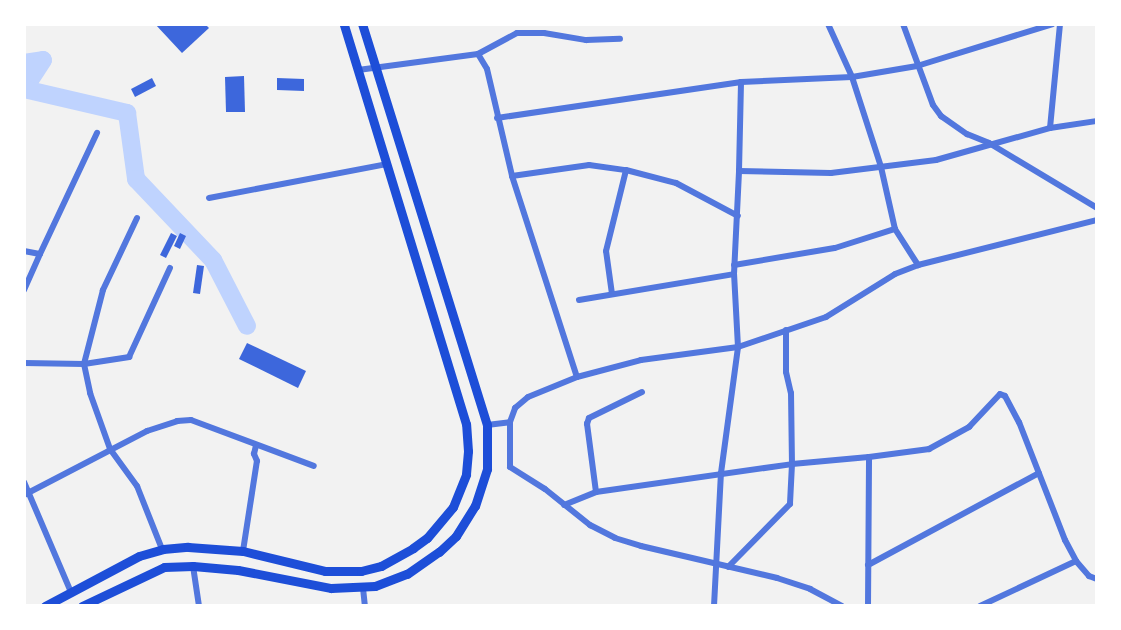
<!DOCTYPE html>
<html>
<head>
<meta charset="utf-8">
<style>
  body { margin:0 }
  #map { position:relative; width:1121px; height:630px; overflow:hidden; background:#f2f2f2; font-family:Manrope,sans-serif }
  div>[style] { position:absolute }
  .river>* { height:18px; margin:-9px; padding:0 9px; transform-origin:9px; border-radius:9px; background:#bfd3fe }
  .building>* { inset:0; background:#3d67dc }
  .minor>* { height:6px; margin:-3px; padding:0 3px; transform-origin:3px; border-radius:3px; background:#5277de }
  .primary>* { height:9px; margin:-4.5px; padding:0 4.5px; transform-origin:4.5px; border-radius:4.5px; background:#1d4ed8 }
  span { translate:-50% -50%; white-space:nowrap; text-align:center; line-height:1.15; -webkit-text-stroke:5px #fff; paint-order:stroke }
  .frame { position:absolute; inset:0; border:26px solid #fff; pointer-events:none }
</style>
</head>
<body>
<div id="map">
  <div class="river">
    <div style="left:24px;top:63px;width:19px;rotate:-9deg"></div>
    <div style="left:43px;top:60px;width:35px;rotate:123deg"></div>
    <div style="left:24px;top:89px;width:106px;rotate:13.1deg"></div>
    <div style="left:127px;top:113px;width:67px;rotate:82.2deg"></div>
    <div style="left:136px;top:179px;width:112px;rotate:46.5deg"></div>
    <div style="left:213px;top:260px;width:74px;rotate:62.7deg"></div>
  </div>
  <div class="building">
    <div style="clip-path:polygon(155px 24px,205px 24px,209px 28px,182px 53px)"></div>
    <div style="clip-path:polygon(244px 76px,245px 112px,226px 112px,225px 77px)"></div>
    <div style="clip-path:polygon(152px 78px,156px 86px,135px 97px,131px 89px)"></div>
    <div style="clip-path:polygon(277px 78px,304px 79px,304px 91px,277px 90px)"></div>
    <div style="clip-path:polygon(171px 233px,177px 236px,166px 258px,160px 255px)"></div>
    <div style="clip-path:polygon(180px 233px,186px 236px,180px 249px,174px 246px)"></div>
    <div style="clip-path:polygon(197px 265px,204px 266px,200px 294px,193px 293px)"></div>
    <div style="clip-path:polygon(247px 343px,306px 371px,298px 388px,239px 359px)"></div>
  </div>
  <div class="minor">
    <div style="left:828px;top:24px;width:58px;rotate:65.6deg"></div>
    <div style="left:852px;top:77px;width:95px;rotate:72.1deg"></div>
    <div style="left:881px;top:167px;width:64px;rotate:77.3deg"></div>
    <div style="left:895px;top:229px;width:43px;rotate:57.4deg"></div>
    <div style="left:903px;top:24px;width:86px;rotate:69.7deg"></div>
    <div style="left:933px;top:105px;width:14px;rotate:54deg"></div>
    <div style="left:941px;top:116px;width:32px;rotate:35deg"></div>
    <div style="left:967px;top:134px;width:24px;rotate:22deg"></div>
    <div style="left:989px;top:143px;width:126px;rotate:31deg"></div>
    <div style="left:478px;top:54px;width:44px;rotate:-28.3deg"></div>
    <div style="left:517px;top:33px;width:27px"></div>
    <div style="left:544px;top:33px;width:43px;rotate:9.5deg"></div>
    <div style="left:586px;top:40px;width:34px;rotate:-2deg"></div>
    <div style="left:358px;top:70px;width:121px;rotate:-7.6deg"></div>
    <div style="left:478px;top:54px;width:17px;rotate:59deg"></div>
    <div style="left:487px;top:69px;width:110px;rotate:76.8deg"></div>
    <div style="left:512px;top:176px;width:211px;rotate:72.1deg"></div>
    <div style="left:497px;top:118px;width:247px;rotate:-8.4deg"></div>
    <div style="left:741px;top:82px;width:111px;rotate:-2.6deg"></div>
    <div style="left:852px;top:77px;width:66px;rotate:-9.6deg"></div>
    <div style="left:917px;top:66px;width:142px;rotate:-17.2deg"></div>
    <div style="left:1050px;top:128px;width:48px;rotate:-8.5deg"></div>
    <div style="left:739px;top:171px;width:89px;rotate:-88.7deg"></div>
    <div style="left:512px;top:176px;width:78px;rotate:-8.1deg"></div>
    <div style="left:589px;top:165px;width:37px;rotate:8deg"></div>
    <div style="left:626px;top:170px;width:52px;rotate:14.6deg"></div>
    <div style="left:676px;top:183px;width:70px;rotate:28deg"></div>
    <div style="left:209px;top:198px;width:182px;rotate:-10.8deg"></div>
    <div style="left:137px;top:218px;width:80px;rotate:115.3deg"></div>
    <div style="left:103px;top:290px;width:76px;rotate:104.4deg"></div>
    <div style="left:84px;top:364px;width:30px;rotate:78deg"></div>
    <div style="left:90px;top:393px;width:59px;rotate:70.3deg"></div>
    <div style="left:110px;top:449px;width:46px;rotate:53.9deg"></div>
    <div style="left:137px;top:486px;width:68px;rotate:68.4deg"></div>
    <div style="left:24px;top:251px;width:16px;rotate:11deg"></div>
    <div style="left:40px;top:254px;width:134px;rotate:-64.8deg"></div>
    <div style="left:734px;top:265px;width:102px;rotate:-9.6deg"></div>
    <div style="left:835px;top:248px;width:63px;rotate:-17.6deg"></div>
    <div style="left:24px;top:290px;width:39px;rotate:-66deg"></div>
    <div style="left:612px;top:294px;width:43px;rotate:-97.9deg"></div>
    <div style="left:606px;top:251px;width:83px;rotate:-76.1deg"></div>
    <div style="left:579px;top:300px;width:157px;rotate:-9.5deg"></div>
    <div style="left:786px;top:330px;width:42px;rotate:90deg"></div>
    <div style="left:786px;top:372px;width:22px;rotate:77deg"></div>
    <div style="left:791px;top:393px;width:71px;rotate:89.2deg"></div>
    <div style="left:792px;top:464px;width:77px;rotate:-5.2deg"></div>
    <div style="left:869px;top:457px;width:61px;rotate:-7.6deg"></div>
    <div style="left:929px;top:449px;width:46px;rotate:-28.8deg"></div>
    <div style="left:969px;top:427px;width:45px;rotate:-46.8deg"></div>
    <div style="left:1000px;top:394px;width:5px;rotate:22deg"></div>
    <div style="left:1005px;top:396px;width:30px;rotate:62deg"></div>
    <div style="left:1019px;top:422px;width:127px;rotate:68.7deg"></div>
    <div style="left:1065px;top:540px;width:24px;rotate:62deg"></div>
    <div style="left:1076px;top:561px;width:20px;rotate:49deg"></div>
    <div style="left:1089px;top:576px;width:9px;rotate:21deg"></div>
    <div style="left:24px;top:363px;width:60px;rotate:1deg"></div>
    <div style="left:84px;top:364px;width:46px;rotate:-8.8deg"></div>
    <div style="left:129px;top:357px;width:98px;rotate:-65.3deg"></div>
    <div style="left:510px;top:422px;width:45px;rotate:90deg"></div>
    <div style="left:510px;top:467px;width:41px;rotate:32.2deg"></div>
    <div style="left:545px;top:489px;width:58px;rotate:38.7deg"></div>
    <div style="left:590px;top:525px;width:28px;rotate:27deg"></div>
    <div style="left:615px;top:538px;width:27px;rotate:17deg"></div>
    <div style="left:641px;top:546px;width:140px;rotate:13.2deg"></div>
    <div style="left:777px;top:578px;width:35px;rotate:18deg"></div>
    <div style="left:810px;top:589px;width:36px;rotate:28deg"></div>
    <div style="left:487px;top:425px;width:23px;rotate:-7deg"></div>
    <div style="left:510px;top:422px;width:15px;rotate:-70deg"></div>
    <div style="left:515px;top:408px;width:17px;rotate:-40deg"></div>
    <div style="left:528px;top:397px;width:53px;rotate:-22.2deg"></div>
    <div style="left:577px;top:377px;width:66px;rotate:-14.9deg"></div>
    <div style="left:641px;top:360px;width:98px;rotate:-7.6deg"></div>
    <div style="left:738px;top:347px;width:93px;rotate:-18.8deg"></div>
    <div style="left:826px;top:317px;width:81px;rotate:-31.9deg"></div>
    <div style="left:895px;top:274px;width:25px;rotate:-21deg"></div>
    <div style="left:918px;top:265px;width:185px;rotate:-14.1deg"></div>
    <div style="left:24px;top:482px;width:120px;rotate:66.9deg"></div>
    <div style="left:596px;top:492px;width:69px;rotate:-97.5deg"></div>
    <div style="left:587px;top:424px;width:6px;rotate:-72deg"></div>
    <div style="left:589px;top:418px;width:59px;rotate:-26.1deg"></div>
    <div style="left:24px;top:495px;width:139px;rotate:-27.5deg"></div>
    <div style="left:147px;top:431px;width:32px;rotate:-18deg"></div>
    <div style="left:177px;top:421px;width:14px;rotate:-4deg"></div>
    <div style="left:191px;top:420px;width:131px;rotate:20.5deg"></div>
    <div style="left:564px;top:505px;width:35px;rotate:-22deg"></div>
    <div style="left:596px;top:492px;width:198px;rotate:-8.1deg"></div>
    <div style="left:792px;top:464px;width:40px;rotate:92.9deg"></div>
    <div style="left:790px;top:504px;width:88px;rotate:134.5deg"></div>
    <div style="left:243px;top:551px;width:91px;rotate:-81.2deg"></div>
    <div style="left:257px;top:461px;width:8px;rotate:-113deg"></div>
    <div style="left:254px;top:454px;width:9px;rotate:-77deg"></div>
    <div style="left:868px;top:565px;width:194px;rotate:-28.3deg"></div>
    <div style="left:193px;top:566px;width:40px;rotate:81.5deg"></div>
    <div style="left:363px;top:588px;width:18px;rotate:84deg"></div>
    <div style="left:714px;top:606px;width:133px;rotate:-87deg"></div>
    <div style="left:721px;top:473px;width:127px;rotate:-82.3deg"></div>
    <div style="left:738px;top:347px;width:73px;rotate:-93.1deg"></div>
    <div style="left:734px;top:274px;width:103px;rotate:-87.2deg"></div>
    <div style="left:739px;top:171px;width:92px;rotate:1.2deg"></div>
    <div style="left:831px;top:173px;width:106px;rotate:-7.1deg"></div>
    <div style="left:936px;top:160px;width:118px;rotate:-15.7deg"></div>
    <div style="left:1050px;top:128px;width:104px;rotate:-84.5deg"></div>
    <div style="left:868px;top:606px;width:149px;rotate:-89.6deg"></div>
    <div style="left:980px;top:606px;width:106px;rotate:-25.1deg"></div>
  </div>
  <div class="primary">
    <div style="left:45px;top:606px;width:106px;rotate:-28deg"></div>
    <div style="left:139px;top:556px;width:25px;rotate:-16deg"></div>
    <div style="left:163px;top:549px;width:25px;rotate:-5deg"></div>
    <div style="left:188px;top:547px;width:55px;rotate:4.2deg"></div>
    <div style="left:243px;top:551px;width:84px;rotate:13.7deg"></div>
    <div style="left:325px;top:571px;width:36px"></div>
    <div style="left:361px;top:571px;width:21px;rotate:-14deg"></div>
    <div style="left:381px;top:566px;width:37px;rotate:-29deg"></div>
    <div style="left:413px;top:548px;width:17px;rotate:-36deg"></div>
    <div style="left:427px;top:538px;width:40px;rotate:-50deg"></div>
    <div style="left:453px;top:507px;width:35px;rotate:-68deg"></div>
    <div style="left:466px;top:474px;width:23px;rotate:-85deg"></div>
    <div style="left:468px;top:451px;width:27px;rotate:-94deg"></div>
    <div style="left:466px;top:424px;width:418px;rotate:-107deg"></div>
    <div style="left:82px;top:606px;width:91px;rotate:-25.4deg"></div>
    <div style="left:164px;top:567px;width:29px;rotate:-2deg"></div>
    <div style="left:193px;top:566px;width:45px;rotate:5.1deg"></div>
    <div style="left:238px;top:570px;width:95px;rotate:11deg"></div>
    <div style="left:331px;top:588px;width:44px;rotate:-2.6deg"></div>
    <div style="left:375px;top:586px;width:34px;rotate:-21deg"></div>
    <div style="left:407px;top:574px;width:39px;rotate:-35deg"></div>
    <div style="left:439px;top:552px;width:23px;rotate:-43deg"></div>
    <div style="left:456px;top:536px;width:36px;rotate:-58deg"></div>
    <div style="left:475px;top:506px;width:39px;rotate:-72deg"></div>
    <div style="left:487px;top:469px;width:44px;rotate:-90deg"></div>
    <div style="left:487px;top:425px;width:420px;rotate:-107.3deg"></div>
  </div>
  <div class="frame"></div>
</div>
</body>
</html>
